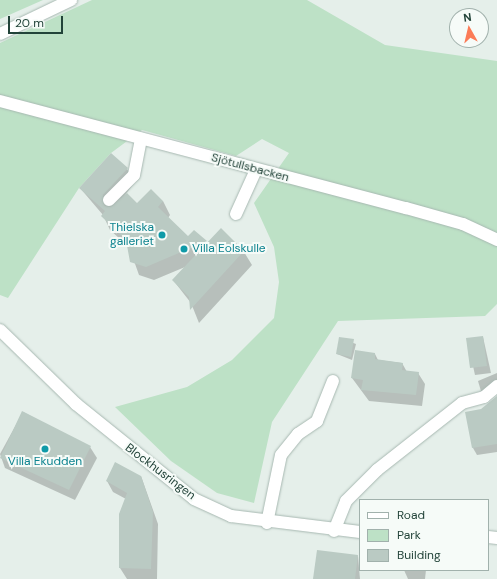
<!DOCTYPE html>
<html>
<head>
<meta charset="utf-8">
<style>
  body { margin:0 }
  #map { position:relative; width:497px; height:579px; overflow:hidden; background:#e5efea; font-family:"DM Sans",sans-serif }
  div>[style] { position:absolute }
  .green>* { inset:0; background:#bde1c6 }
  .shadow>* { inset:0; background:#0003 }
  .building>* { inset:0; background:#bacac3 }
  .roads { filter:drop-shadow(0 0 1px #a7b8b1) drop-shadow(0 0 1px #a7b8b1) }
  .minor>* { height:12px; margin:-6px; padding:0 6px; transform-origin:6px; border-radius:6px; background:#fff }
  .dots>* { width:11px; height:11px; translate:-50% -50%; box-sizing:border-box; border:2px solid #f6fbf8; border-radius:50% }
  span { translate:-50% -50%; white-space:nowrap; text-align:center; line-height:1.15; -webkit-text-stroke:4px #f6fbf8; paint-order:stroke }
  .street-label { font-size:12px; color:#224339 }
  .culture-label { font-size:12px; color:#0d838f }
  .right { translate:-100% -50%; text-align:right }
  .left { translate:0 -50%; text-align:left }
  .legend { position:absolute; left:359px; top:499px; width:130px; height:72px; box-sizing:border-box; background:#f6fbf8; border:1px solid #a1b1ac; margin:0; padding:5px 7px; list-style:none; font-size:12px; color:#224339 }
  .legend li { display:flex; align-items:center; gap:8px; height:20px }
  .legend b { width:20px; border:1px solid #a1b1ac }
  .north { position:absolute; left:449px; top:8px; width:40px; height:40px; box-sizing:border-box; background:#f6fbf8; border:1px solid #a1b1ac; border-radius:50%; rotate:352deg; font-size:11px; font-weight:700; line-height:16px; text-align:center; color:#224339 }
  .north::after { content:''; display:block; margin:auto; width:14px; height:18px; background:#fb7b57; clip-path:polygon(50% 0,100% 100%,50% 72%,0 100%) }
  .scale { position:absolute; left:8px; top:16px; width:55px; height:18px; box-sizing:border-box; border:2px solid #224339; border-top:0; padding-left:5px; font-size:12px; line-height:14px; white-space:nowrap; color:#224339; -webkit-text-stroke:3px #f6fbf8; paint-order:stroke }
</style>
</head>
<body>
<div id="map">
  <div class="green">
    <div style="clip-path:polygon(0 0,43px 0,0 19px)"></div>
    <div style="clip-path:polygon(92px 0,307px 0,385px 45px,497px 61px,497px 304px,485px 316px,338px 321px,272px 422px,254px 503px,217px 493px,171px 461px,115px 407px,187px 387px,232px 360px,274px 318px,279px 282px,274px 247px,254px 203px,289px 153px,262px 139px,236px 156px,142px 130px,111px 153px,79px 188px,8px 298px,0 295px,0 43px)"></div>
  </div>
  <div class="shadow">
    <div style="clip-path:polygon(127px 169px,135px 182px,122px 199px,137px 205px,163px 201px,170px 215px,168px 218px,188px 237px,194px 231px,207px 244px,221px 230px,244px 252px,252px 265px,199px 323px,191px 303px,173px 280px,185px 267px,154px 280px,139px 275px,129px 247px,110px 230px,103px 215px,80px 188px)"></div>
    <div style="clip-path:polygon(483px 337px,491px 373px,475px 375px,467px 339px)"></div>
    <div style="clip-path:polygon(340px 338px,356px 344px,352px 360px,337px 354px)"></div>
    <div style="clip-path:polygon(375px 354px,378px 360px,402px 363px,407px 372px,418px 373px,425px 384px,422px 406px,369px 401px,352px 378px)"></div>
    <div style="clip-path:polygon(497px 373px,497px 388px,483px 398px,478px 381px)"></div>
    <div style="clip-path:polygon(497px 397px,497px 452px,477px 455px,473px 448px,481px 410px)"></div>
    <div style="clip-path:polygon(23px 412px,90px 447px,97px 458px,75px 500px,5px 468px,0 454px)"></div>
    <div style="clip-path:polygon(141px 476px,158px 524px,157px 579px,127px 579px,120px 568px,120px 514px,126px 499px,113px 492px,107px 481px)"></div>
    <div style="clip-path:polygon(358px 556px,360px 579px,315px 579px)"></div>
    <div style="clip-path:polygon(404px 570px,426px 570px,425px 579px,408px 579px)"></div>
  </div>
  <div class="building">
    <div style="clip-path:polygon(111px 153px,128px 168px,103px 195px,104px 206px,111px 207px,127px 193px,137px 203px,151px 189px,163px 201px,158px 207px,188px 236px,194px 230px,207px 241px,146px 267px,130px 262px,126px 240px,101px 216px,105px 211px,79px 188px)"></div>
    <div style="clip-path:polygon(221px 228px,244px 251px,190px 310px,189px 297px,172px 280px)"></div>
    <div style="clip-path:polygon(483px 336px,487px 366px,470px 368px,466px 338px)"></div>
    <div style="clip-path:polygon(339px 337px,354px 339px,351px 357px,336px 354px)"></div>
    <div style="clip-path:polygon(355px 350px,375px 353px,375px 359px,403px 363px,402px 370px,419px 372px,416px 395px,361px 390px,363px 380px,351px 378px)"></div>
    <div style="clip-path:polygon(497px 396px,497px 444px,472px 448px,465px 412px,481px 409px)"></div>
    <div style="clip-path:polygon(22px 411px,91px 446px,69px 490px,0 458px)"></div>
    <div style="clip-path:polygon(115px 462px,141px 476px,153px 512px,151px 569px,119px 568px,119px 514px,127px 493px,106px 481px)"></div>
    <div style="clip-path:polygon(317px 550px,358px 555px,355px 579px,313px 579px)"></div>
  </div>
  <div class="roads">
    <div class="minor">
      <div style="left:0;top:34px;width:79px;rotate:-25.6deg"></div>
      <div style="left:0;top:101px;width:420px;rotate:14.8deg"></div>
      <div style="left:406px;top:208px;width:59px;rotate:15.7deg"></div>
      <div style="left:463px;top:224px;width:38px;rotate:25deg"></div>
      <div style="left:109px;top:200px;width:35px;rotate:-45deg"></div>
      <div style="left:134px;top:175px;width:37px;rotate:-79deg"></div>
      <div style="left:236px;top:214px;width:48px;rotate:-65.6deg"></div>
      <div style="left:0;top:330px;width:106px;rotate:44.2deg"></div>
      <div style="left:76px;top:404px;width:151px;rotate:38.8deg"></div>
      <div style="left:194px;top:499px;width:41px;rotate:24.7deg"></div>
      <div style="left:231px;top:516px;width:130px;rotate:7.1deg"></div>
      <div style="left:267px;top:523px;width:69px;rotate:-78.4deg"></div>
      <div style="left:281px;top:455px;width:27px;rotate:-51deg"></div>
      <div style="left:298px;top:434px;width:23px;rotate:-34deg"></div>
      <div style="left:317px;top:421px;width:43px;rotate:-68.2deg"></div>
      <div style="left:334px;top:531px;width:32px;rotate:-68deg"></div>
      <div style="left:346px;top:501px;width:44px;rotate:-45deg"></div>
      <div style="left:377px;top:470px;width:108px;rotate:-38.2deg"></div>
      <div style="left:462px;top:403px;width:23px;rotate:-15deg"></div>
      <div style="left:484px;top:397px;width:17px;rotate:-40deg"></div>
      <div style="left:488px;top:537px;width:9px;rotate:6deg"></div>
    </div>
  </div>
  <div class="dots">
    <div style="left:162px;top:235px;background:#0f9aa8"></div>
    <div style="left:184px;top:249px;background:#0f9aa8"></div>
    <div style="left:45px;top:449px;background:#0f9aa8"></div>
  </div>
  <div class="street-label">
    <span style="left:250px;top:168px;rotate:15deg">Sjötullsbacken</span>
    <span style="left:160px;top:472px;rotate:37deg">Blockhusringen</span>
  </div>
  <div class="culture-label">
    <span class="right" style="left:154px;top:235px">Thielska<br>galleriet</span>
    <span class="left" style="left:192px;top:249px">Villa Eolskulle</span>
    <span style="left:45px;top:462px">Villa Ekudden</span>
  </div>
  <ul class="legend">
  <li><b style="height:5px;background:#fff"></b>Road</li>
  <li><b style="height:11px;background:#bde1c6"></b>Park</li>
  <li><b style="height:11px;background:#bacac3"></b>Building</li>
  </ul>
  <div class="north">N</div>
  <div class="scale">20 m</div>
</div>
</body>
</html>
